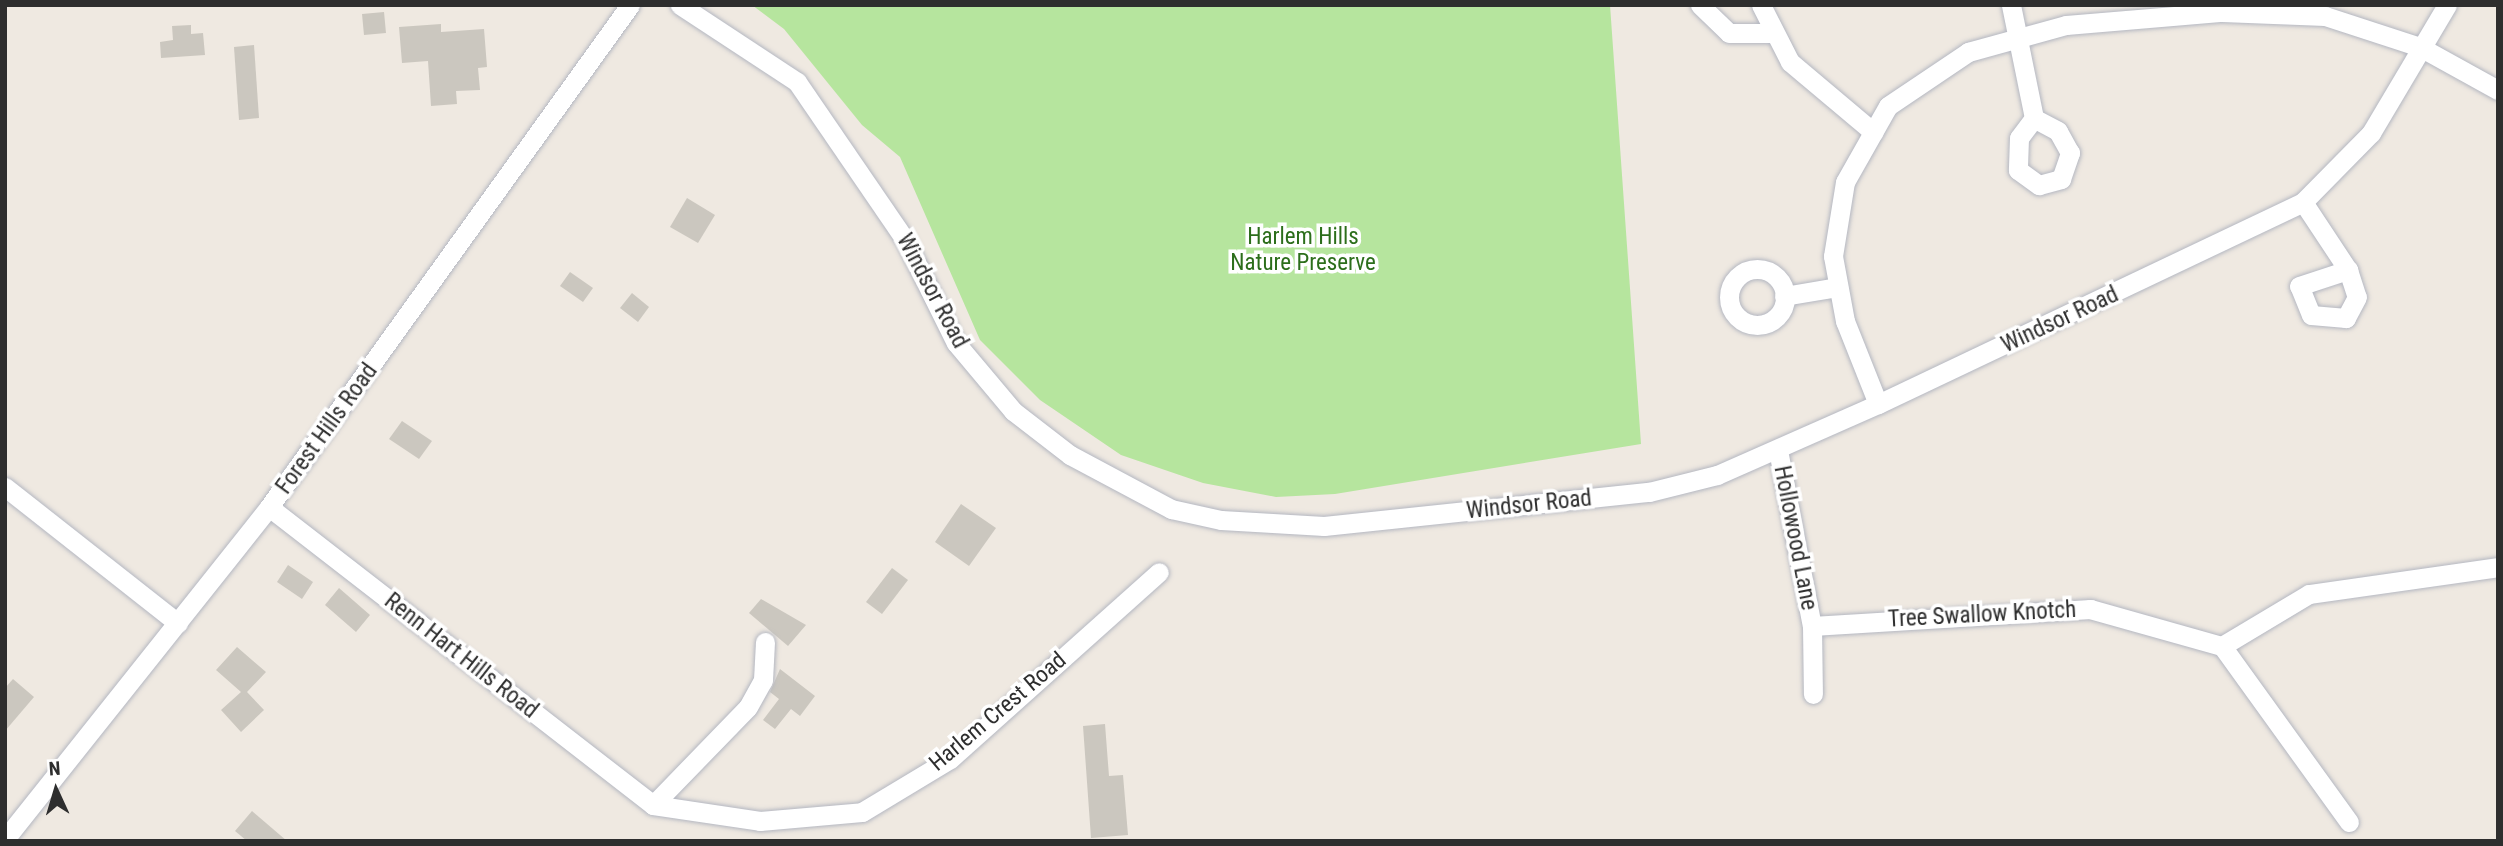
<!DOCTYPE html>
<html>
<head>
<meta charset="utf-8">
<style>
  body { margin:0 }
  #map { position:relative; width:2503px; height:846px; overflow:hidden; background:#efe9e1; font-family:"Roboto Condensed",sans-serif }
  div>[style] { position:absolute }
  .green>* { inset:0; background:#b6e59e }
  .building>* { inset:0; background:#cbc7bf }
  .roads { filter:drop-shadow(0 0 2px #b4b7c1) drop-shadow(0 0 2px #b4b7c1) }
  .minor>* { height:19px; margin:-9.5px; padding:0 9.5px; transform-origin:9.5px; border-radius:9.5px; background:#fff }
  .minor>.ring { margin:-9.5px; padding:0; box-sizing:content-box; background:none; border:19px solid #fff; border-radius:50% }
  span { translate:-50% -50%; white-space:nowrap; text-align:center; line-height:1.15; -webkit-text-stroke:7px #fff; paint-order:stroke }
  .park-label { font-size:23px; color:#2c6e1b }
  .street-label { font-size:23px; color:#2e2e2e }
  .frame { position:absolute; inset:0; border:7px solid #2e2e2e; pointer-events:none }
  .north { position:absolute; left:21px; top:755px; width:70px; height:70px; -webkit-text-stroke:5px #fff; paint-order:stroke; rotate:356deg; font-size:19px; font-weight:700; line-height:28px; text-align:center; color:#2e2e2e }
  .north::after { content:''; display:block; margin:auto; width:24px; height:32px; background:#2e2e2e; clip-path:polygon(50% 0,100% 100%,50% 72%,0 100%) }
</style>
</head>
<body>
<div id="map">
  <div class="green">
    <div style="clip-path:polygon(752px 5px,1610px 5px,1641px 444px,1335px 494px,1276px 497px,1203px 483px,1121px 455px,1040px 400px,980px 340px,900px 157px,862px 125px,784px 29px)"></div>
  </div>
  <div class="building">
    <div style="clip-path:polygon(384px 12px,386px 33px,364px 35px,362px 14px)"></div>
    <div style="clip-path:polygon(441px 24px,441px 32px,484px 29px,487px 67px,478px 68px,480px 90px,456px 91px,457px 104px,431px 106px,428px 61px,402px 63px,399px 27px)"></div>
    <div style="clip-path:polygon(191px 25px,191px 34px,203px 33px,205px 55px,161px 58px,160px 42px,173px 40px,172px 26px)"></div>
    <div style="clip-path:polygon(254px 45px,259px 118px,239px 120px,234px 47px)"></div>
    <div style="clip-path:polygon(687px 198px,715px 215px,698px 243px,670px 227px)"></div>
    <div style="clip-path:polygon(570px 272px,593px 288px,583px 302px,560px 286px)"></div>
    <div style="clip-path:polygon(632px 293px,649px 307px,638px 322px,620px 308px)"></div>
    <div style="clip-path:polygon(402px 421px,432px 441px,419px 459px,389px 439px)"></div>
    <div style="clip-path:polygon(961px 504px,996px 528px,969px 566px,935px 542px)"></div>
    <div style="clip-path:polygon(288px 565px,313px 582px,302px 599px,277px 582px)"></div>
    <div style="clip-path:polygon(892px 568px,908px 580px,882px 614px,866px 602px)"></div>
    <div style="clip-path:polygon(339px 588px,370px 615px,356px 632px,325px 605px)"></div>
    <div style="clip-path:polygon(761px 599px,806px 625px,788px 646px,749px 613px)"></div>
    <div style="clip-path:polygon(237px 647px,266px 672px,247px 692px,264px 710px,241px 732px,221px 710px,241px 692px,216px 670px)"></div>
    <div style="clip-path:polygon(780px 669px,815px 696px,800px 716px,791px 709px,775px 729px,763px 720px,779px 699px,770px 692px)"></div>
    <div style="clip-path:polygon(13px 679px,34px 697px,5px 731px,5px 688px)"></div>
    <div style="clip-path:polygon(1105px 724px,1109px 776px,1123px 775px,1128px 835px,1091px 838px,1083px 726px)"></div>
    <div style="clip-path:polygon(252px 811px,287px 841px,247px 841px,235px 831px)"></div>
  </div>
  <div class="roads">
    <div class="minor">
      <div style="left:680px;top:5px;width:140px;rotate:33.3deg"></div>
      <div style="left:797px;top:82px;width:189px;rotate:55.6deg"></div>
      <div style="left:904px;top:238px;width:117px;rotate:63.7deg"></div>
      <div style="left:956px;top:343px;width:89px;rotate:50deg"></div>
      <div style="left:1013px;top:411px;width:72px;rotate:37.7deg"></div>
      <div style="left:1070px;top:455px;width:115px;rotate:28.1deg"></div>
      <div style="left:1171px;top:509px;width:51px;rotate:12.4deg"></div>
      <div style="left:1221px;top:520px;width:103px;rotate:3.3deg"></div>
      <div style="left:1324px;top:526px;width:327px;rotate:-6deg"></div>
      <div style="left:1649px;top:492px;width:70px;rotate:-14deg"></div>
      <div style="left:1717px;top:475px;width:176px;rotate:-23.8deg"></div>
      <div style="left:1878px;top:404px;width:471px;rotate:-25.4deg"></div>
      <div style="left:2303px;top:202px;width:97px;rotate:-45.4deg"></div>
      <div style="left:2371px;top:133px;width:149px;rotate:-59.3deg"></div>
      <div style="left:1700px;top:5px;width:40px;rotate:44deg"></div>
      <div style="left:1729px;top:33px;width:45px"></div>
      <div style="left:1761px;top:5px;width:64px;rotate:63deg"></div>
      <div style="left:1790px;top:62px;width:109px;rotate:40.1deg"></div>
      <div style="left:2011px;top:5px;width:115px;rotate:78.5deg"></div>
      <div style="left:2034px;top:118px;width:25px;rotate:127deg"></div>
      <div style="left:2019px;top:138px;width:32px;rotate:92deg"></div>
      <div style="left:2018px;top:170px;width:26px;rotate:36deg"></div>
      <div style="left:2039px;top:185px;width:23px;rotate:-15deg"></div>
      <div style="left:2061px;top:179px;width:28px;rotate:-71deg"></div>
      <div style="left:2070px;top:153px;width:25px;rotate:-119deg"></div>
      <div style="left:2058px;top:131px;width:27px;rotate:-152deg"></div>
      <div style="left:2303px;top:202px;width:82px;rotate:56.5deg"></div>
      <div style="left:2348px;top:270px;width:28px;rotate:72deg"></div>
      <div style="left:2357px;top:297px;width:24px;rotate:118deg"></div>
      <div style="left:2346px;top:318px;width:35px;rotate:-175deg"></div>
      <div style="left:2311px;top:315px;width:31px;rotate:-112deg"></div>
      <div style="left:2299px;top:286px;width:52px;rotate:-18.1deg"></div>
      <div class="ring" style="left:1729px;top:269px;width:37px;height:37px"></div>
      <div style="left:1784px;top:296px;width:55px;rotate:-9.5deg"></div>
      <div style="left:1878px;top:404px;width:89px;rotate:-111.7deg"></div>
      <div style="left:1845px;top:321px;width:66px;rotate:-100.5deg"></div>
      <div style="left:1833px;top:256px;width:75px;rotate:-80.8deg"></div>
      <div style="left:1845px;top:182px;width:87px;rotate:-60.5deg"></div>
      <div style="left:1888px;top:106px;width:97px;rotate:-34deg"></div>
      <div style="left:1968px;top:52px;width:102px;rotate:-15.4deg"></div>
      <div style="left:2066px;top:25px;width:157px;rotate:-4.8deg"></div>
      <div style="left:2222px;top:12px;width:103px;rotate:2.2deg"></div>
      <div style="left:2325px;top:16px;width:100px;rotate:18.1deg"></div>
      <div style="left:2420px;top:47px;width:89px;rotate:28.9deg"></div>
      <div style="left:1778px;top:450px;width:179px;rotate:79.1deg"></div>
      <div style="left:1812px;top:626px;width:68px;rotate:89.2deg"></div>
      <div style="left:5px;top:487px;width:220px;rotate:38.2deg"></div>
      <div style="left:269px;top:507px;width:486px;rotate:37.8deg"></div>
      <div style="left:653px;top:805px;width:108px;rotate:8.5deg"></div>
      <div style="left:760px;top:821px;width:102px;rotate:-5deg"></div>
      <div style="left:862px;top:812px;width:103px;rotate:-31.1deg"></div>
      <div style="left:950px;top:759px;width:280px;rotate:-41.8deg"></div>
      <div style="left:1812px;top:626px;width:279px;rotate:-3.5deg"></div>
      <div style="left:2090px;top:609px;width:137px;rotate:15.7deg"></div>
      <div style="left:2222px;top:646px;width:217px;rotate:54.2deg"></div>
      <div style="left:2222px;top:646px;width:101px;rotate:-30.9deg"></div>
      <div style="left:2309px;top:594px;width:191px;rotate:-8.1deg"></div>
      <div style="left:653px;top:805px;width:136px;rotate:-45.9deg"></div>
      <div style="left:748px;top:707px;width:31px;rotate:-61deg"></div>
      <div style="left:763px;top:680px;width:38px;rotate:-87deg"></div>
      <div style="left:5px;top:839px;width:424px;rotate:-51.5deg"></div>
      <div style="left:269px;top:507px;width:618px;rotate:-54.28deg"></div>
    </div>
  </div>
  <div class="park-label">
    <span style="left:1303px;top:250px">Harlem Hills<br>Nature Preserve</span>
  </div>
  <div class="street-label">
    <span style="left:932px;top:291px;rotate:62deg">Windsor Road</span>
    <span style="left:2060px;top:320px;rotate:-25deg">Windsor Road</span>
    <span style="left:327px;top:429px;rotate:-54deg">Forest Hills Road</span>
    <span style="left:1529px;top:505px;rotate:-6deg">Windsor Road</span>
    <span style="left:1795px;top:538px;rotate:79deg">Hollowood Lane</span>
    <span style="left:1982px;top:615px;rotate:-3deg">Tree Swallow Knotch</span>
    <span style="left:461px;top:656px;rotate:38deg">Renn Hart Hills Road</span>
    <span style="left:998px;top:712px;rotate:-40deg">Harlem Crest Road</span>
  </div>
  <div class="frame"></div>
  <div class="north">N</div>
</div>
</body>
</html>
